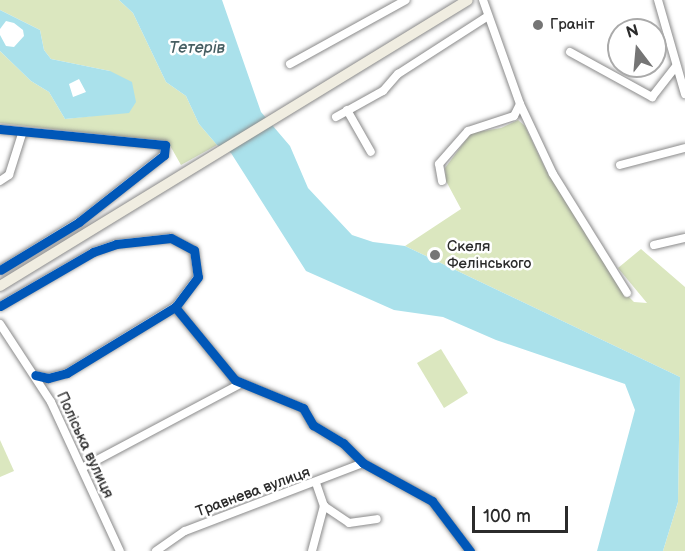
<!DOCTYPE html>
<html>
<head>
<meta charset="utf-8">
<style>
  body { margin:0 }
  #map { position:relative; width:685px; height:551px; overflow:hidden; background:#fff; font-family:"Balsamiq Sans",sans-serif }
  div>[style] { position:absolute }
  .green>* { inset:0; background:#dbe7bf }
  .water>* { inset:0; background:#aae1eb }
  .roads { filter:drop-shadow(0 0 2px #8a8a8a) drop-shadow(0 0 2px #8a8a8a) }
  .minor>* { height:8px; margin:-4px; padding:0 4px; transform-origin:4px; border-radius:4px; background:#fff }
  .major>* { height:10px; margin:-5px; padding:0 5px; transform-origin:5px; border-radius:5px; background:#f0ede1 }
  .cycleway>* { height:9px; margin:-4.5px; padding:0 4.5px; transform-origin:4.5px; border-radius:4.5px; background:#0057b8 }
  .dots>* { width:16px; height:16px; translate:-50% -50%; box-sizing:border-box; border:3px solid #fff; border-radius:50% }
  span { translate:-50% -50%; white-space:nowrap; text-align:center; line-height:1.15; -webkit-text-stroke:5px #fff; paint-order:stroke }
  .poi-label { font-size:15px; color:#2b2b2b }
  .left { translate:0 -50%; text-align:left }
  .street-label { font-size:15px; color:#2b2b2b }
  .water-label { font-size:16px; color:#465e62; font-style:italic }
  .north { position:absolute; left:607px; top:18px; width:60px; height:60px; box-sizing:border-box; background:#fff; border:2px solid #aaa; border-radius:50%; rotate:344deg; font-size:16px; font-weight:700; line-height:24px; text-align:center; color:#2b2b2b }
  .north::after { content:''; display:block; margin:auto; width:21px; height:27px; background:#757575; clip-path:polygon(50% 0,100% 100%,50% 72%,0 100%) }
  .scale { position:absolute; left:472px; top:506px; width:96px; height:27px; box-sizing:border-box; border:3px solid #2b2b2b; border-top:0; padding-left:8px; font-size:18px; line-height:21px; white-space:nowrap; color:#2b2b2b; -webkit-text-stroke:4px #fff; paint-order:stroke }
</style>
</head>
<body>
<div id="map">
  <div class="green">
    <div style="clip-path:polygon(0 0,119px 0,133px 13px,166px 82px,186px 96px,199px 124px,217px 145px,181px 165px,168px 142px,0 123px,0 51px,31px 81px,49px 92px,65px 119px,92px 116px,110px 71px,51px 59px,44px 50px,40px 30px,0 10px)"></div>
    <div style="clip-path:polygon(518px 120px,525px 126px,546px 170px,598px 254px,628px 296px,634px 302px,647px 303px,618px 268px,641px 249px,685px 287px,685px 551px,663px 551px,678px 502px,680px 377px,405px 246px,461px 209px,446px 181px,445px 168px,471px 133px,501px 128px)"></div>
    <div style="clip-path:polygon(441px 349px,468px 393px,444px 408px,417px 363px)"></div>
    <div style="clip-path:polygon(0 440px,14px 471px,0 477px)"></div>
  </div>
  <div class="water">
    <div style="clip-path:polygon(119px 0,222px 0,261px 112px,290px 146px,308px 188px,352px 235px,373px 242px,405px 246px,680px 377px,678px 502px,663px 551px,597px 551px,635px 410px,625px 384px,496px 340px,443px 317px,394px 310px,306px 271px,231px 153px,217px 145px,199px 124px,186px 96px,166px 82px,133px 13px)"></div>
    <div style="clip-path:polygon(evenodd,0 10px,40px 30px,44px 50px,51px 59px,110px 71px,132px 82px,136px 102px,129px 113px,65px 119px,49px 92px,31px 81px,0 51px,0 35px,6px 46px,14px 47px,24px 36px,23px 30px,14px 23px,6px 21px,0 29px,0 10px,79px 79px,86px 92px,73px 97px,69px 84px,79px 79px)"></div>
  </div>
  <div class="roads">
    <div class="minor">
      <div style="left:483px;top:0;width:110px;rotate:70.4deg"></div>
      <div style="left:520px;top:104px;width:77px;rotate:64.8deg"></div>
      <div style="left:553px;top:174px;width:140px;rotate:58.1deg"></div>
      <div style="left:658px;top:0;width:98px;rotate:74deg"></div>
      <div style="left:570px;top:52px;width:94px;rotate:28.8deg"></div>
      <div style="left:652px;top:97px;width:39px;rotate:-52deg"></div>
      <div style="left:290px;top:64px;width:132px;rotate:-28.9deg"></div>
      <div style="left:347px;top:110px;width:48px;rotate:60.3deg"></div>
      <div style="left:336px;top:117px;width:54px;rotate:-29deg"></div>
      <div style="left:383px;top:91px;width:23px;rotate:-49deg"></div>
      <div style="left:398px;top:74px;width:107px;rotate:-32.8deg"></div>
      <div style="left:0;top:129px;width:166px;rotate:5.5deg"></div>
      <div style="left:165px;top:145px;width:10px;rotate:96deg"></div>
      <div style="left:164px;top:155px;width:108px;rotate:141.8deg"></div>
      <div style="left:79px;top:222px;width:92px;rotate:148.7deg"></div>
      <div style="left:620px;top:165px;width:67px;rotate:-14.7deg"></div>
      <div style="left:0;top:181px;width:11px;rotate:-34deg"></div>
      <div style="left:9px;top:175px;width:43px;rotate:-72.4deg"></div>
      <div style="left:442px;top:181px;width:17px;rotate:-100deg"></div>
      <div style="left:439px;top:164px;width:44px;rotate:-48.7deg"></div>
      <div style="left:468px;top:131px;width:48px;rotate:-18.1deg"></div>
      <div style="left:514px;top:116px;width:13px;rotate:-63deg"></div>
      <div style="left:654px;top:245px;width:32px;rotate:-13deg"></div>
      <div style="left:0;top:306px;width:108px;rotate:-30.1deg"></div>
      <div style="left:93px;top:252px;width:24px;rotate:-19deg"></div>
      <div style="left:116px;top:244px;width:55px;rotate:-6.2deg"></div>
      <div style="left:171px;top:238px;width:26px;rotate:28deg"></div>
      <div style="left:194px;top:250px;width:27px;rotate:82deg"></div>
      <div style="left:198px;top:277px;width:38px;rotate:127deg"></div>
      <div style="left:175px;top:307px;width:127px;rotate:148.6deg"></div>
      <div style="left:67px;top:373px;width:20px;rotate:165deg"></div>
      <div style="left:48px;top:378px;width:13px;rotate:-167deg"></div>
      <div style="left:175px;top:307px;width:94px;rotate:50.6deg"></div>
      <div style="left:235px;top:380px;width:74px;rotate:22.4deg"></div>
      <div style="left:303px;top:408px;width:20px;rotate:60deg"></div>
      <div style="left:313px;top:425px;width:35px;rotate:31deg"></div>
      <div style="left:343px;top:443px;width:28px;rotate:45deg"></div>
      <div style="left:363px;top:463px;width:79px;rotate:28.8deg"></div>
      <div style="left:432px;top:501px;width:63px;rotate:52.8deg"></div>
      <div style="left:0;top:324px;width:93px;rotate:56.8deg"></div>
      <div style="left:51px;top:402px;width:164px;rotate:65.2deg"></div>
      <div style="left:82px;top:468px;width:179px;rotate:-28deg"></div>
      <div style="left:316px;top:483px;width:24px;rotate:71deg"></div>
      <div style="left:156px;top:551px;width:35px;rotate:-35deg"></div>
      <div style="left:185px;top:531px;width:191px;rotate:-20.9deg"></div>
      <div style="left:312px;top:551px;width:47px;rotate:-75.1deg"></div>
      <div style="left:324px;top:506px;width:30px;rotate:34deg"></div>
      <div style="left:349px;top:523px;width:28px;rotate:-8deg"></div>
    </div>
    <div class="major">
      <div style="left:0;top:286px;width:548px;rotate:-31.43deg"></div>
    </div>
  </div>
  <div class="cycleway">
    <div style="left:0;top:129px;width:166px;rotate:5.5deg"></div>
    <div style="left:165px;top:145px;width:10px;rotate:96deg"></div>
    <div style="left:164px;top:155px;width:108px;rotate:141.8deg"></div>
    <div style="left:79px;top:222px;width:92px;rotate:148.7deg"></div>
    <div style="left:0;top:306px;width:108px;rotate:-30.1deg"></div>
    <div style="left:93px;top:252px;width:24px;rotate:-19deg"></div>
    <div style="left:116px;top:244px;width:55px;rotate:-6.2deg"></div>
    <div style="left:171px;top:238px;width:26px;rotate:28deg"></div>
    <div style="left:194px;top:250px;width:27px;rotate:82deg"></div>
    <div style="left:198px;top:277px;width:38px;rotate:127deg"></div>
    <div style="left:175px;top:307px;width:127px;rotate:148.6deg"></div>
    <div style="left:67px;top:373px;width:20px;rotate:165deg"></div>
    <div style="left:48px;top:378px;width:13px;rotate:-167deg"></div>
    <div style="left:175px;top:307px;width:94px;rotate:50.6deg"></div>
    <div style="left:235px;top:380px;width:74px;rotate:22.4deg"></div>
    <div style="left:303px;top:408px;width:20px;rotate:60deg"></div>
    <div style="left:313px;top:425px;width:35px;rotate:31deg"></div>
    <div style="left:343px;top:443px;width:28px;rotate:45deg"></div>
    <div style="left:363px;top:463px;width:79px;rotate:28.8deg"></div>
    <div style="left:432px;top:501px;width:63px;rotate:52.8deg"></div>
  </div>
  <div class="dots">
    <div style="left:538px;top:25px;background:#757575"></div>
    <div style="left:435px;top:255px;background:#757575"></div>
  </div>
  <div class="poi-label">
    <span class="left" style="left:550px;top:25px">Граніт</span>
    <span class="left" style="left:447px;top:255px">Скеля<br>Фелінського</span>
  </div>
  <div class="street-label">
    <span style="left:85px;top:445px;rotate:65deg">Поліська вулиця</span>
    <span style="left:253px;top:492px;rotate:-20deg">Травнева вулиця</span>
  </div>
  <div class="water-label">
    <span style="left:197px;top:49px">Тетерів</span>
  </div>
  <div class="north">N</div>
  <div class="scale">100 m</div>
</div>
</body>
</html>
